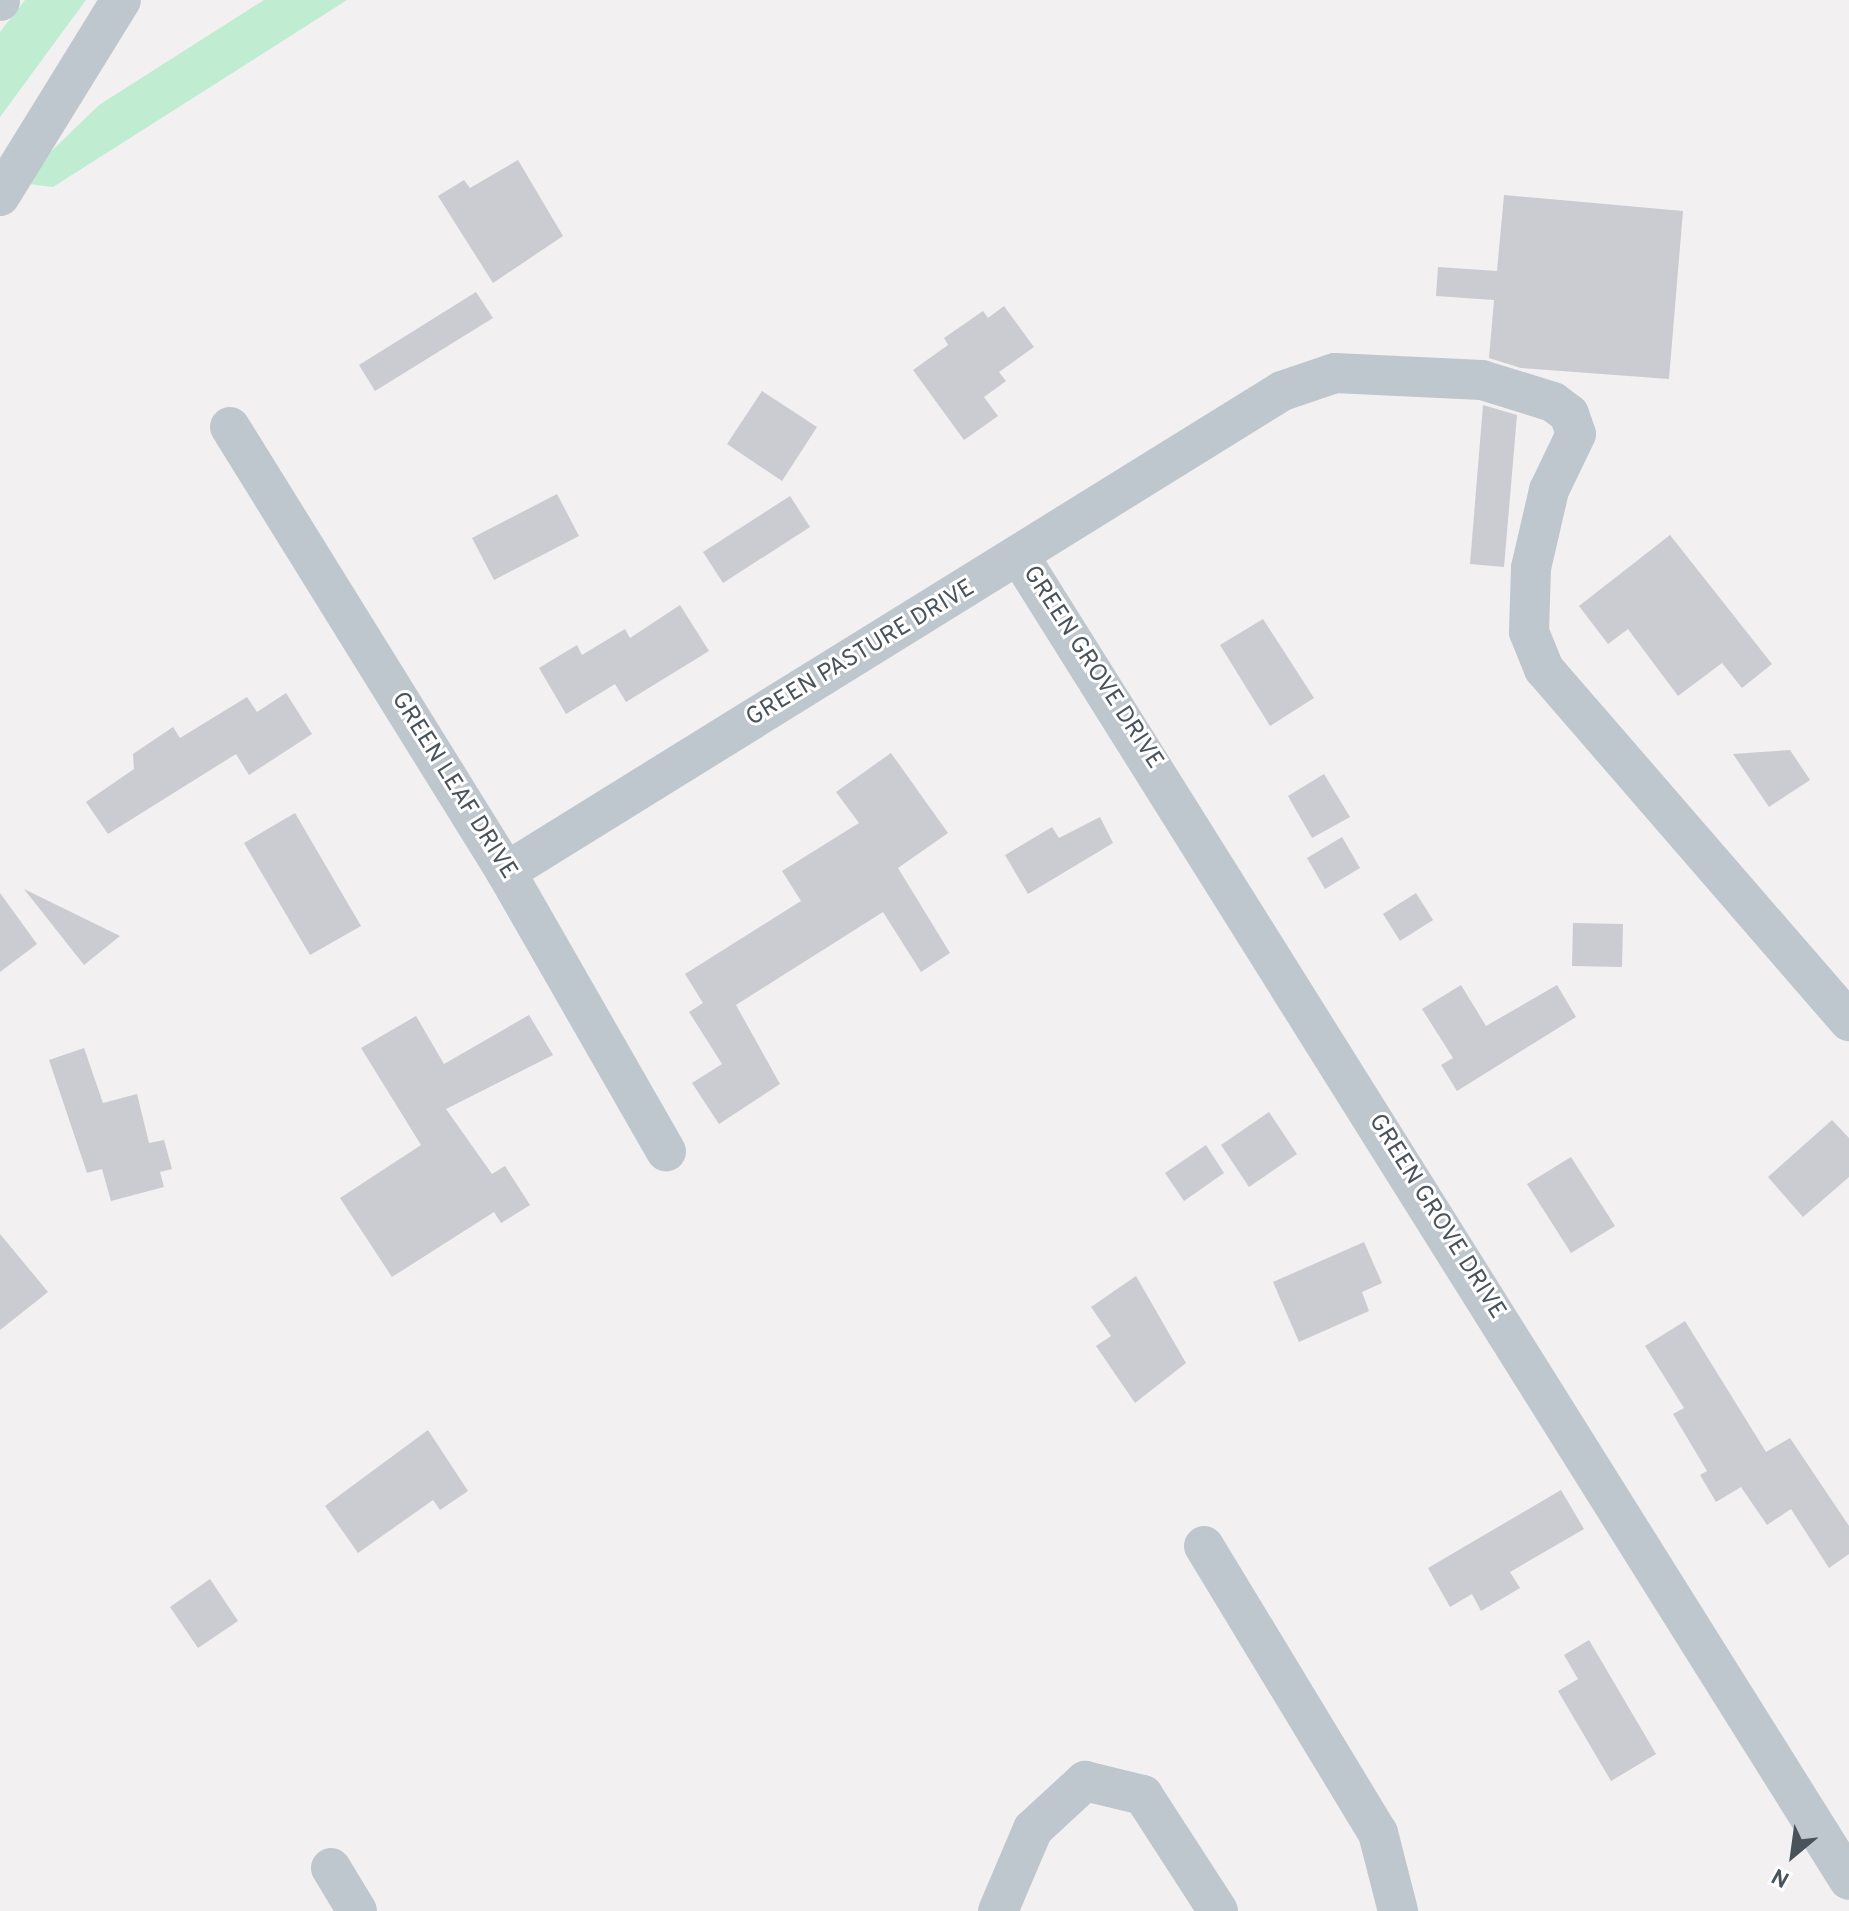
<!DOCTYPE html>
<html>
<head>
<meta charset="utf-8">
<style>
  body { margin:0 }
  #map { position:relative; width:1849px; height:1911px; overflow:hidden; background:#f2f0f0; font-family:Overpass,sans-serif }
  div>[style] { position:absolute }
  .green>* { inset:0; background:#c0edd1 }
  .building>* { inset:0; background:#caccd2 }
  .minor>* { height:40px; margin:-20px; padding:0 20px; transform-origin:20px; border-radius:20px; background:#bec7ce }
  span { translate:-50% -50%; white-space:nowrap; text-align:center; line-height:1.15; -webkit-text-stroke:6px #fff; paint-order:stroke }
  .street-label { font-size:24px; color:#48535c }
  .north { position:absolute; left:1753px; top:1815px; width:80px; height:80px; -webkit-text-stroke:6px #fff; paint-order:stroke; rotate:209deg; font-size:22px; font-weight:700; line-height:32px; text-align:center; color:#48535c }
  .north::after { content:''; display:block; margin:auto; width:28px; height:36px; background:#48535c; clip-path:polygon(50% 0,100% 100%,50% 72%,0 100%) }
</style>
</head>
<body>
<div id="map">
  <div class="green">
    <div style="clip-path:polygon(25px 0,86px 0,0 117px,0 32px)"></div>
    <div style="clip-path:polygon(264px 0,347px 0,53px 187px,29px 184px,32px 170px,99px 105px)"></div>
  </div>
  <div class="building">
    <div style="clip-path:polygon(518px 160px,563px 236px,493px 283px,438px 196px,464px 180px,470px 188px)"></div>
    <div style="clip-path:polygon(1504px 195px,1683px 211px,1669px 379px,1521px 368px,1489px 358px,1494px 300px,1436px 296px,1438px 267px,1497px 271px)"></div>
    <div style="clip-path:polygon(476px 292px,493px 318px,375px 391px,359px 365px)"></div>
    <div style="clip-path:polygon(1004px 306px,1034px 347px,999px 372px,1006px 381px,984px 397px,998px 416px,964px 440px,913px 370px,948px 345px,944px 338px,983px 311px,988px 318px)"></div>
    <div style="clip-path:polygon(762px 391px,817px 427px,782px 481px,727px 444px)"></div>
    <div style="clip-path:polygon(1483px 405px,1517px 415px,1504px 567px,1470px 564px)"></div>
    <div style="clip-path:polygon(557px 494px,579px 536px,494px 580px,472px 538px)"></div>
    <div style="clip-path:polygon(790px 496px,810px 527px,723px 583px,703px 552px)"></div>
    <div style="clip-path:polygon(1670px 535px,1772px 664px,1742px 688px,1722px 663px,1678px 696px,1628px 629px,1608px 644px,1579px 606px)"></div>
    <div style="clip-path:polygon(680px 605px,709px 651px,626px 702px,615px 684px,566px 714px,539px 668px,577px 645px,582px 655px,625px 629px,630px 638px)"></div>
    <div style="clip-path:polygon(1263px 619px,1314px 698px,1270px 726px,1220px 645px)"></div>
    <div style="clip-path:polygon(286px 693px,312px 734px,249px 775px,236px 754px,108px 834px,86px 802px,134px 769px,133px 754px,173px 727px,180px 738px,247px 697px,257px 712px)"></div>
    <div style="clip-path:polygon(1790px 750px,1810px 780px,1769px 807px,1733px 754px)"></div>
    <div style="clip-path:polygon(891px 753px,948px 833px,898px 868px,950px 953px,921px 972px,883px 912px,736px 1005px,780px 1084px,719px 1124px,692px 1083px,722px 1064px,689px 1012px,703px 1003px,685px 974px,801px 901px,782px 871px,859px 823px,836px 792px)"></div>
    <div style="clip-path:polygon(1324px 774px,1350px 817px,1312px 838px,1288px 796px)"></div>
    <div style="clip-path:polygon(295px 813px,361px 926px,310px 955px,244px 843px)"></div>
    <div style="clip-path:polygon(1100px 817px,1113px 843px,1028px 894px,1005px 855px,1052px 827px,1059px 838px)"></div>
    <div style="clip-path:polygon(1342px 837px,1360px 868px,1325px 889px,1307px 858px)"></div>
    <div style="clip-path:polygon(24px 889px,120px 936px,84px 965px)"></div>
    <div style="clip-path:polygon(0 893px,37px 944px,0 972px)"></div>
    <div style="clip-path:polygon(1416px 893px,1433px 920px,1400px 941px,1383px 914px)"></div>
    <div style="clip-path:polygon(1573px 923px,1623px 924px,1622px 967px,1572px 966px)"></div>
    <div style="clip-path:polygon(1461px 985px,1486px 1026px,1557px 985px,1576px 1017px,1457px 1091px,1441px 1065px,1453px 1058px,1422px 1009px)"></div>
    <div style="clip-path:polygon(529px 1015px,553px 1055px,446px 1109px,492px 1174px,505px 1166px,530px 1205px,501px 1223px,494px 1212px,392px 1277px,340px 1198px,421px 1145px,361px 1048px,416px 1016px,444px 1064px)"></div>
    <div style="clip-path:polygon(84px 1048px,103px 1103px,137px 1094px,149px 1143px,164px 1140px,172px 1169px,160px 1172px,164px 1187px,111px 1201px,102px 1169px,87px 1173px,49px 1060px)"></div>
    <div style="clip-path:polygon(1269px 1112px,1297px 1154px,1249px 1187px,1221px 1145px)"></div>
    <div style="clip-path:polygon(1832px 1120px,1849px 1138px,1849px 1177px,1803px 1217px,1768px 1177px)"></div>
    <div style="clip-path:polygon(1206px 1145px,1224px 1173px,1184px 1201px,1165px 1173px)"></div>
    <div style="clip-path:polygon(1571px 1157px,1615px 1226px,1571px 1253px,1527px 1184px)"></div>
    <div style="clip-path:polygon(0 1234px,48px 1292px,0 1330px)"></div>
    <div style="clip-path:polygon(1364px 1242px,1382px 1283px,1362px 1292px,1369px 1311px,1299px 1342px,1273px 1282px)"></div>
    <div style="clip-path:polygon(1136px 1276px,1186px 1363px,1135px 1403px,1096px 1346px,1111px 1336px,1091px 1307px)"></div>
    <div style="clip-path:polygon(1685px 1321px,1766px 1452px,1790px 1438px,1849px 1526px,1849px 1554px,1829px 1568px,1791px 1509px,1767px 1525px,1741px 1487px,1716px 1502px,1700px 1475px,1707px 1471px,1673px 1414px,1684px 1408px,1645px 1346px)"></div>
    <div style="clip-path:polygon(428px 1430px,468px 1491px,440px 1510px,433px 1500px,358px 1553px,325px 1506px)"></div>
    <div style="clip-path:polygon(1561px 1490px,1584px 1529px,1510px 1572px,1520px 1588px,1481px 1611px,1472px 1594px,1450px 1607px,1428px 1568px)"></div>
    <div style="clip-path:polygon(210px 1579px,238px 1621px,198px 1648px,170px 1607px)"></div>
    <div style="clip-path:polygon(1589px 1640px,1656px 1754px,1611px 1781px,1558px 1691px,1578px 1679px,1564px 1655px)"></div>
  </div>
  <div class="minor">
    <div style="left:0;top:1px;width:1px;rotate:-90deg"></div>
    <div style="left:0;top:196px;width:230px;rotate:-58.3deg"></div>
    <div style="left:230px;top:427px;width:524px;rotate:58.19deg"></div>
    <div style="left:506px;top:872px;width:322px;rotate:60.2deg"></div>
    <div style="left:1020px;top:557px;width:1561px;rotate:57.93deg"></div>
    <div style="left:506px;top:872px;width:913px;rotate:-31.79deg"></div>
    <div style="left:1282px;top:391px;width:56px;rotate:-18.8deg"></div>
    <div style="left:1335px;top:373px;width:147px;rotate:2.7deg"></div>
    <div style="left:1482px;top:380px;width:74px;rotate:17.2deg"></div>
    <div style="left:1553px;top:402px;width:20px;rotate:37deg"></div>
    <div style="left:1569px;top:414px;width:21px;rotate:71deg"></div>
    <div style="left:1576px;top:434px;width:62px;rotate:115.7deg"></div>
    <div style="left:1549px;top:490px;width:80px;rotate:103deg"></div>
    <div style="left:1531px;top:568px;width:64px;rotate:91.8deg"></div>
    <div style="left:1529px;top:632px;width:40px;rotate:68deg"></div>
    <div style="left:1544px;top:669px;width:466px;rotate:49.1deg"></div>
    <div style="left:1204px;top:1546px;width:336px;rotate:58.8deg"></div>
    <div style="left:1378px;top:1833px;width:81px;rotate:75.6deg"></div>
    <div style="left:331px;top:1868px;width:50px;rotate:58.8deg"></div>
    <div style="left:998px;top:1911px;width:89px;rotate:-66.9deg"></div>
    <div style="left:1033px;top:1829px;width:71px;rotate:-42.7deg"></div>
    <div style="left:1085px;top:1781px;width:60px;rotate:13.6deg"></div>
    <div style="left:1143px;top:1795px;width:138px;rotate:57.1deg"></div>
  </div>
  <div class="street-label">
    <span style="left:861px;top:654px;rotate:-31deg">GREEN PASTURE DRIVE</span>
    <span style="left:1092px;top:668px;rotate:57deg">GREEN GROVE DRIVE</span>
    <span style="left:453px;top:786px;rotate:58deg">GREEN LEAF DRIVE</span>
    <span style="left:1436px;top:1217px;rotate:58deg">GREEN GROVE DRIVE</span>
  </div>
  <div class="north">N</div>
</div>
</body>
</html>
